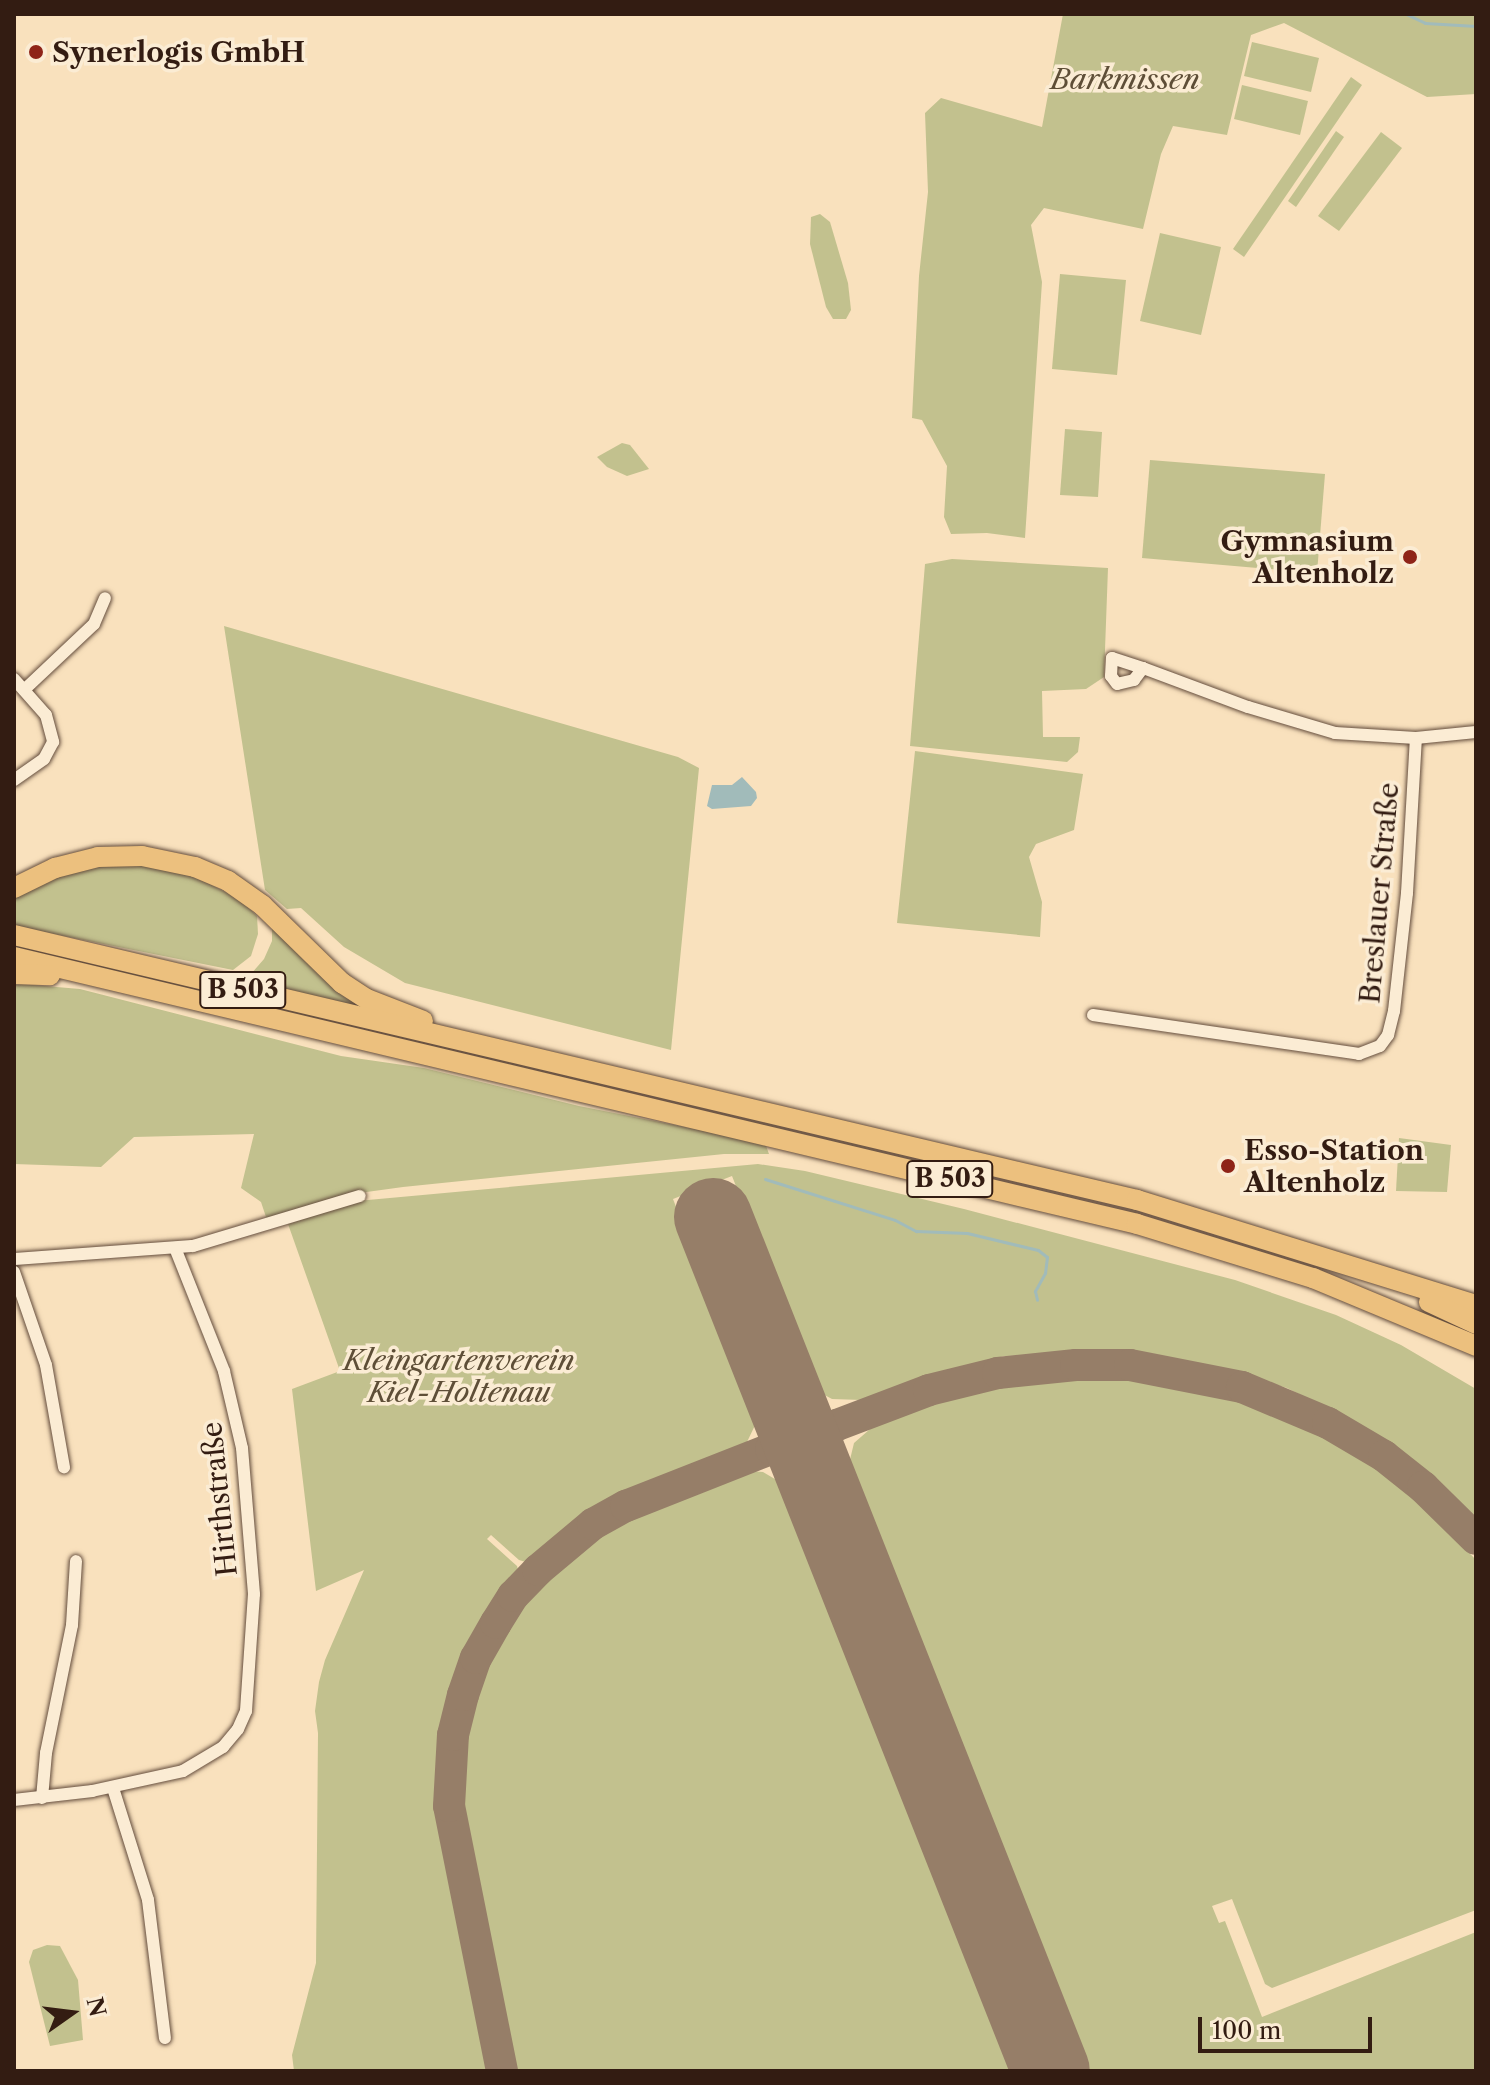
<!DOCTYPE html>
<html>
<head>
<meta charset="utf-8">
<style>
  body { margin:0 }
  #map { position:relative; width:1490px; height:2085px; overflow:hidden; background:#f9e1bd; font-family:"Libre Caslon Text",serif }
  div>[style] { position:absolute }
  .green>* { inset:0; background:#c2c18e }
  .water>* { inset:0; background:#a1bbba }
  .stream>* { height:3px; margin:-1.5px; padding:0 1.5px; transform-origin:1.5px; border-radius:1.5px; background:#a1bbba }
  .taxiway>* { height:32px; margin:-16px; padding:0 16px; transform-origin:16px; border-radius:16px; background:#967e68 }
  .runway>* { height:78px; margin:-39px; padding:0 39px; transform-origin:39px; border-radius:39px; background:#967e68 }
  .roads { filter:drop-shadow(0 0 2px #644d3d) drop-shadow(0 0 2px #644d3d) }
  .minor>* { height:12px; margin:-6px; padding:0 6px; transform-origin:6px; border-radius:6px; background:#fbecd4 }
  .trunk>* { height:20px; margin:-10px; padding:0 10px; transform-origin:10px; border-radius:10px; background:#ecc07e }
  .dots>* { width:22px; height:22px; translate:-50% -50%; box-sizing:border-box; border:4px solid #fbecd4; border-radius:50% }
  span { translate:-50% -50%; white-space:nowrap; text-align:center; line-height:1.15; -webkit-text-stroke:7px #fbecd4; paint-order:stroke }
  .shield-label span { padding:2px 6px; background:#fbecd4; border:2px solid; border-radius:6px; -webkit-text-stroke-width:0 }
  .shield-label { font-size:26px; color:#331c12; font-weight:700 }
  .poi-label { font-size:28px; color:#331c12; font-weight:700 }
  .left { translate:0 -50%; text-align:left }
  .right { translate:-100% -50%; text-align:right }
  .park-label { font-size:28px; color:#5e4e37; font-style:italic }
  .street-label { font-size:28px; color:#331c12 }
  .frame { position:absolute; inset:0; border:16px solid #331c12; pointer-events:none }
  .north { position:absolute; left:32px; top:1973px; width:80px; height:80px; -webkit-text-stroke:6px #fbecd4; paint-order:stroke; rotate:76deg; font-size:22px; font-weight:700; line-height:32px; text-align:center; color:#331c12 }
  .north::after { content:''; display:block; margin:auto; width:28px; height:36px; background:#331c12; clip-path:polygon(50% 0,100% 100%,50% 72%,0 100%) }
  .scale { position:absolute; left:1198px; top:2017px; width:174px; height:36px; box-sizing:border-box; border:4px solid #331c12; border-top:0; padding-left:10px; font-size:24px; line-height:28px; white-space:nowrap; color:#331c12; -webkit-text-stroke:6px #fbecd4; paint-order:stroke }
</style>
</head>
<body>
<div id="map">
  <div class="green">
    <div style="clip-path:polygon(1063px 14px,1476px 14px,1476px 94px,1427px 97px,1284px 23px,1251px 35px,1227px 135px,1173px 126px,1161px 154px,1143px 229px,1044px 208px,1031px 225px,1042px 282px,1025px 538px,987px 533px,951px 534px,944px 517px,947px 466px,922px 420px,912px 418px,919px 276px,928px 192px,925px 113px,941px 98px,1042px 127px)"></div>
    <div style="clip-path:polygon(1252px 42px,1319px 58px,1311px 92px,1244px 76px)"></div>
    <div style="clip-path:polygon(1351px 77px,1362px 85px,1244px 257px,1233px 249px)"></div>
    <div style="clip-path:polygon(1242px 85px,1308px 101px,1300px 135px,1234px 119px)"></div>
    <div style="clip-path:polygon(1336px 131px,1344px 137px,1296px 207px,1288px 201px)"></div>
    <div style="clip-path:polygon(1381px 132px,1402px 148px,1339px 231px,1318px 216px)"></div>
    <div style="clip-path:polygon(820px 214px,830px 222px,848px 283px,851px 310px,846px 319px,833px 319px,826px 307px,810px 244px,811px 217px)"></div>
    <div style="clip-path:polygon(1160px 233px,1221px 247px,1201px 335px,1140px 321px)"></div>
    <div style="clip-path:polygon(1060px 274px,1126px 280px,1117px 375px,1052px 369px)"></div>
    <div style="clip-path:polygon(1065px 429px,1102px 432px,1098px 497px,1060px 495px)"></div>
    <div style="clip-path:polygon(622px 443px,630px 445px,649px 469px,627px 476px,607px 467px,597px 457px)"></div>
    <div style="clip-path:polygon(1150px 460px,1325px 474px,1317px 573px,1142px 558px)"></div>
    <div style="clip-path:polygon(952px 559px,1108px 568px,1104px 677px,1086px 689px,1042px 691px,1043px 737px,1080px 737px,1078px 752px,1067px 762px,910px 746px,925px 564px)"></div>
    <div style="clip-path:polygon(224px 626px,678px 757px,699px 768px,671px 1050px,405px 983px,344px 947px,301px 908px,287px 909px,265px 890px)"></div>
    <div style="clip-path:polygon(915px 751px,1083px 774px,1074px 830px,1036px 844px,1029px 857px,1042px 902px,1040px 937px,897px 923px)"></div>
    <div style="clip-path:polygon(129px 863px,178px 868px,241px 900px,257px 916px,258px 934px,251px 956px,233px 970px,14px 926px,14px 895px,63px 870px)"></div>
    <div style="clip-path:polygon(272px 925px,392px 1016px,244px 982px,264px 959px,272px 941px)"></div>
    <div style="clip-path:polygon(21px 984px,80px 989px,341px 1056px,424px 1068px,579px 1106px,765px 1143px,769px 1154px,724px 1154px,403px 1187px,352px 1194px,267px 1220px,261px 1202px,241px 1188px,254px 1134px,134px 1137px,101px 1167px,14px 1164px,14px 985px)"></div>
    <div style="clip-path:polygon(1399px 1138px,1451px 1145px,1447px 1192px,1396px 1191px)"></div>
    <div style="clip-path:polygon(758px 1164px,805px 1171px,964px 1209px,1235px 1280px,1336px 1315px,1401px 1345px,1476px 1389px,1476px 1520px,1424px 1469px,1364px 1427px,1287px 1388px,1226px 1369px,1149px 1353px,1004px 1356px,910px 1381px,862px 1400px,832px 1399px,817px 1391px,732px 1176px,673px 1199px,758px 1419px,747px 1442px,738px 1451px,615px 1500px,565px 1531px,529px 1563px,519px 1560px,491px 1535px,487px 1539px,517px 1566px,519px 1573px,472px 1642px,452px 1696px,439px 1765px,439px 1819px,491px 2071px,294px 2071px,292px 2055px,316px 1963px,318px 1733px,315px 1711px,319px 1682px,325px 1660px,364px 1570px,316px 1591px,292px 1389px,340px 1371px,288px 1224px,357px 1201px)"></div>
    <div style="clip-path:polygon(1052px 1379px,1125px 1380px,1175px 1386px,1260px 1407px,1310px 1427px,1362px 1458px,1423px 1504px,1476px 1560px,1476px 1910px,1272px 1988px,1265px 1984px,1232px 1899px,1212px 1906px,1219px 1923px,1225px 1921px,1262px 2017px,1476px 1932px,1476px 2071px,1085px 2071px,847px 1472px,854px 1443px,877px 1423px,984px 1389px)"></div>
    <div style="clip-path:polygon(750px 1471px,763px 1472px,785px 1485px,1016px 2071px,515px 2071px,462px 1827px,463px 1751px,470px 1709px,485px 1665px,507px 1625px,535px 1590px,574px 1551px,626px 1519px)"></div>
    <div style="clip-path:polygon(47px 1945px,60px 1946px,78px 1980px,83px 2040px,50px 2046px,29px 1962px,33px 1950px)"></div>
  </div>
  <div class="water">
    <div style="clip-path:polygon(742px 777px,756px 792px,757px 798px,751px 806px,712px 809px,707px 806px,712px 785px,732px 785px)"></div>
  </div>
  <div class="stream">
    <div style="left:1406px;top:14px;width:21px;rotate:25deg"></div>
    <div style="left:1425px;top:23px;width:51px;rotate:3.4deg"></div>
    <div style="left:765px;top:1179px;width:136px;rotate:17.5deg"></div>
    <div style="left:895px;top:1220px;width:24px;rotate:28deg"></div>
    <div style="left:916px;top:1231px;width:51px;rotate:2.2deg"></div>
    <div style="left:967px;top:1233px;width:73px;rotate:13.5deg"></div>
    <div style="left:1038px;top:1250px;width:11px;rotate:38deg"></div>
    <div style="left:1047px;top:1257px;width:16px;rotate:97deg"></div>
    <div style="left:1045px;top:1273px;width:21px;rotate:119deg"></div>
    <div style="left:1035px;top:1291px;width:9px;rotate:77deg"></div>
  </div>
  <div class="taxiway">
    <div style="left:826px;top:1496px;width:51px;rotate:-95.6deg"></div>
    <div style="left:821px;top:1445px;width:18px;rotate:-63deg"></div>
    <div style="left:829px;top:1429px;width:9px;rotate:-27deg"></div>
    <div style="left:837px;top:1425px;width:98px;rotate:-20.8deg"></div>
    <div style="left:929px;top:1390px;width:71px;rotate:-13.8deg"></div>
    <div style="left:998px;top:1373px;width:78px;rotate:-5.9deg"></div>
    <div style="left:1076px;top:1365px;width:54px"></div>
    <div style="left:1130px;top:1365px;width:114px;rotate:11.1deg"></div>
    <div style="left:1242px;top:1387px;width:93px;rotate:22.7deg"></div>
    <div style="left:1328px;top:1423px;width:65px;rotate:30.5deg"></div>
    <div style="left:1384px;top:1456px;width:50px;rotate:38.5deg"></div>
    <div style="left:1423px;top:1487px;width:74px;rotate:44.5deg"></div>
    <div style="left:502px;top:2071px;width:270px;rotate:-101.3deg"></div>
    <div style="left:449px;top:1806px;width:71px;rotate:-86.8deg"></div>
    <div style="left:453px;top:1735px;width:41px;rotate:-76deg"></div>
    <div style="left:463px;top:1695px;width:39px;rotate:-71deg"></div>
    <div style="left:476px;top:1658px;width:40px;rotate:-60.3deg"></div>
    <div style="left:496px;top:1623px;width:32px;rotate:-58deg"></div>
    <div style="left:513px;top:1596px;width:36px;rotate:-46deg"></div>
    <div style="left:538px;top:1570px;width:72px;rotate:-39.9deg"></div>
    <div style="left:593px;top:1524px;width:38px;rotate:-29deg"></div>
    <div style="left:626px;top:1506px;width:156px;rotate:-21.5deg"></div>
    <div style="left:771px;top:1449px;width:11px"></div>
    <div style="left:782px;top:1449px;width:23px;rotate:38deg"></div>
    <div style="left:800px;top:1463px;width:64px;rotate:59.8deg"></div>
  </div>
  <div class="runway">
    <div style="left:713px;top:1217px;width:918px;rotate:68.41deg"></div>
  </div>
  <div class="roads">
    <div class="minor">
      <div style="left:1112px;top:658px;width:33px;rotate:18deg"></div>
      <div style="left:1143px;top:668px;width:15px;rotate:127deg"></div>
      <div style="left:1134px;top:680px;width:17px;rotate:167deg"></div>
      <div style="left:1117px;top:684px;width:10px;rotate:-127deg"></div>
      <div style="left:1111px;top:676px;width:18px;rotate:-87deg"></div>
      <div style="left:1143px;top:668px;width:112px;rotate:20.4deg"></div>
      <div style="left:1248px;top:707px;width:91px;rotate:16.6deg"></div>
      <div style="left:1335px;top:733px;width:81px;rotate:3.5deg"></div>
      <div style="left:1416px;top:738px;width:60px;rotate:-5.7deg"></div>
      <div style="left:14px;top:679px;width:48px;rotate:48.4deg"></div>
      <div style="left:46px;top:715px;width:28px;rotate:75deg"></div>
      <div style="left:53px;top:742px;width:19px;rotate:118deg"></div>
      <div style="left:44px;top:759px;width:37px;rotate:145deg"></div>
      <div style="left:24px;top:690px;width:96px;rotate:-43.3deg"></div>
      <div style="left:94px;top:624px;width:28px;rotate:-67deg"></div>
      <div style="left:1093px;top:1015px;width:269px;rotate:8.3deg"></div>
      <div style="left:1359px;top:1054px;width:22px;rotate:-21deg"></div>
      <div style="left:1380px;top:1046px;width:14px;rotate:-54deg"></div>
      <div style="left:1388px;top:1035px;width:25px;rotate:-76deg"></div>
      <div style="left:1394px;top:1011px;width:119px;rotate:-83.7deg"></div>
      <div style="left:1407px;top:893px;width:155px;rotate:-86.7deg"></div>
      <div style="left:14px;top:1259px;width:179px;rotate:-4.2deg"></div>
      <div style="left:193px;top:1246px;width:174px;rotate:-16.7deg"></div>
      <div style="left:14px;top:1272px;width:98px;rotate:71deg"></div>
      <div style="left:46px;top:1365px;width:104px;rotate:80deg"></div>
      <div style="left:113px;top:1788px;width:117px;rotate:72.6deg"></div>
      <div style="left:148px;top:1900px;width:139px;rotate:83deg"></div>
      <div style="left:42px;top:1798px;width:45px;rotate:-84.9deg"></div>
      <div style="left:46px;top:1753px;width:131px;rotate:-78.5deg"></div>
      <div style="left:72px;top:1625px;width:64px;rotate:-86.4deg"></div>
      <div style="left:14px;top:1800px;width:79px;rotate:-6.6deg"></div>
      <div style="left:92px;top:1791px;width:93px;rotate:-12.4deg"></div>
      <div style="left:183px;top:1771px;width:47px;rotate:-31deg"></div>
      <div style="left:223px;top:1747px;width:23px;rotate:-50deg"></div>
      <div style="left:238px;top:1729px;width:20px;rotate:-66deg"></div>
      <div style="left:246px;top:1711px;width:117px;rotate:-86.1deg"></div>
      <div style="left:254px;top:1594px;width:146px;rotate:-94.7deg"></div>
      <div style="left:242px;top:1448px;width:79px;rotate:-103.2deg"></div>
      <div style="left:224px;top:1371px;width:132px;rotate:-111.7deg"></div>
    </div>
    <div class="trunk">
      <div style="left:14px;top:888px;width:46px;rotate:-26deg"></div>
      <div style="left:55px;top:868px;width:44px;rotate:-14.3deg"></div>
      <div style="left:98px;top:857px;width:44px;rotate:-1.3deg"></div>
      <div style="left:142px;top:856px;width:54px;rotate:11.7deg"></div>
      <div style="left:195px;top:867px;width:36px;rotate:23deg"></div>
      <div style="left:228px;top:881px;width:42px;rotate:35.2deg"></div>
      <div style="left:262px;top:905px;width:112px;rotate:44.3deg"></div>
      <div style="left:342px;top:983px;width:30px;rotate:33deg"></div>
      <div style="left:367px;top:999px;width:60px;rotate:21.4deg"></div>
      <div style="left:14px;top:935px;width:1154px;rotate:13.28deg"></div>
      <div style="left:1137px;top:1200px;width:355px;rotate:17.2deg"></div>
      <div style="left:14px;top:957px;width:1154px;rotate:13.37deg"></div>
      <div style="left:1137px;top:1224px;width:184px;rotate:17.1deg"></div>
      <div style="left:1313px;top:1278px;width:177px;rotate:22.6deg"></div>
      <div style="left:14px;top:974px;width:36px;rotate:2deg"></div>
      <div style="left:1429px;top:1302px;width:52px;rotate:25.1deg"></div>
    </div>
  </div>
  <div class="dots">
    <div style="left:36px;top:52px;background:#8f2418"></div>
    <div style="left:1410px;top:557px;background:#8f2418"></div>
    <div style="left:1228px;top:1166px;background:#8f2418"></div>
  </div>
  <div class="shield-label">
    <span style="left:243px;top:990px">B 503</span>
    <span style="left:950px;top:1179px">B 503</span>
  </div>
  <div class="poi-label">
    <span class="left" style="left:52px;top:52px">Synerlogis GmbH</span>
    <span class="right" style="left:1394px;top:557px">Gymnasium<br>Altenholz</span>
    <span class="left" style="left:1244px;top:1166px">Esso-Station<br>Altenholz</span>
  </div>
  <div class="park-label">
    <span style="left:1125px;top:79px">Barkmissen</span>
    <span style="left:459px;top:1376px">Kleingartenverein<br>Kiel-Holtenau</span>
  </div>
  <div class="street-label">
    <span style="left:1379px;top:893px;rotate:-85deg">Breslauer Straße</span>
    <span style="left:219px;top:1499px;rotate:-96deg">Hirthstraße</span>
  </div>
  <div class="frame"></div>
  <div class="north">N</div>
  <div class="scale">100 m</div>
</div>
</body>
</html>
